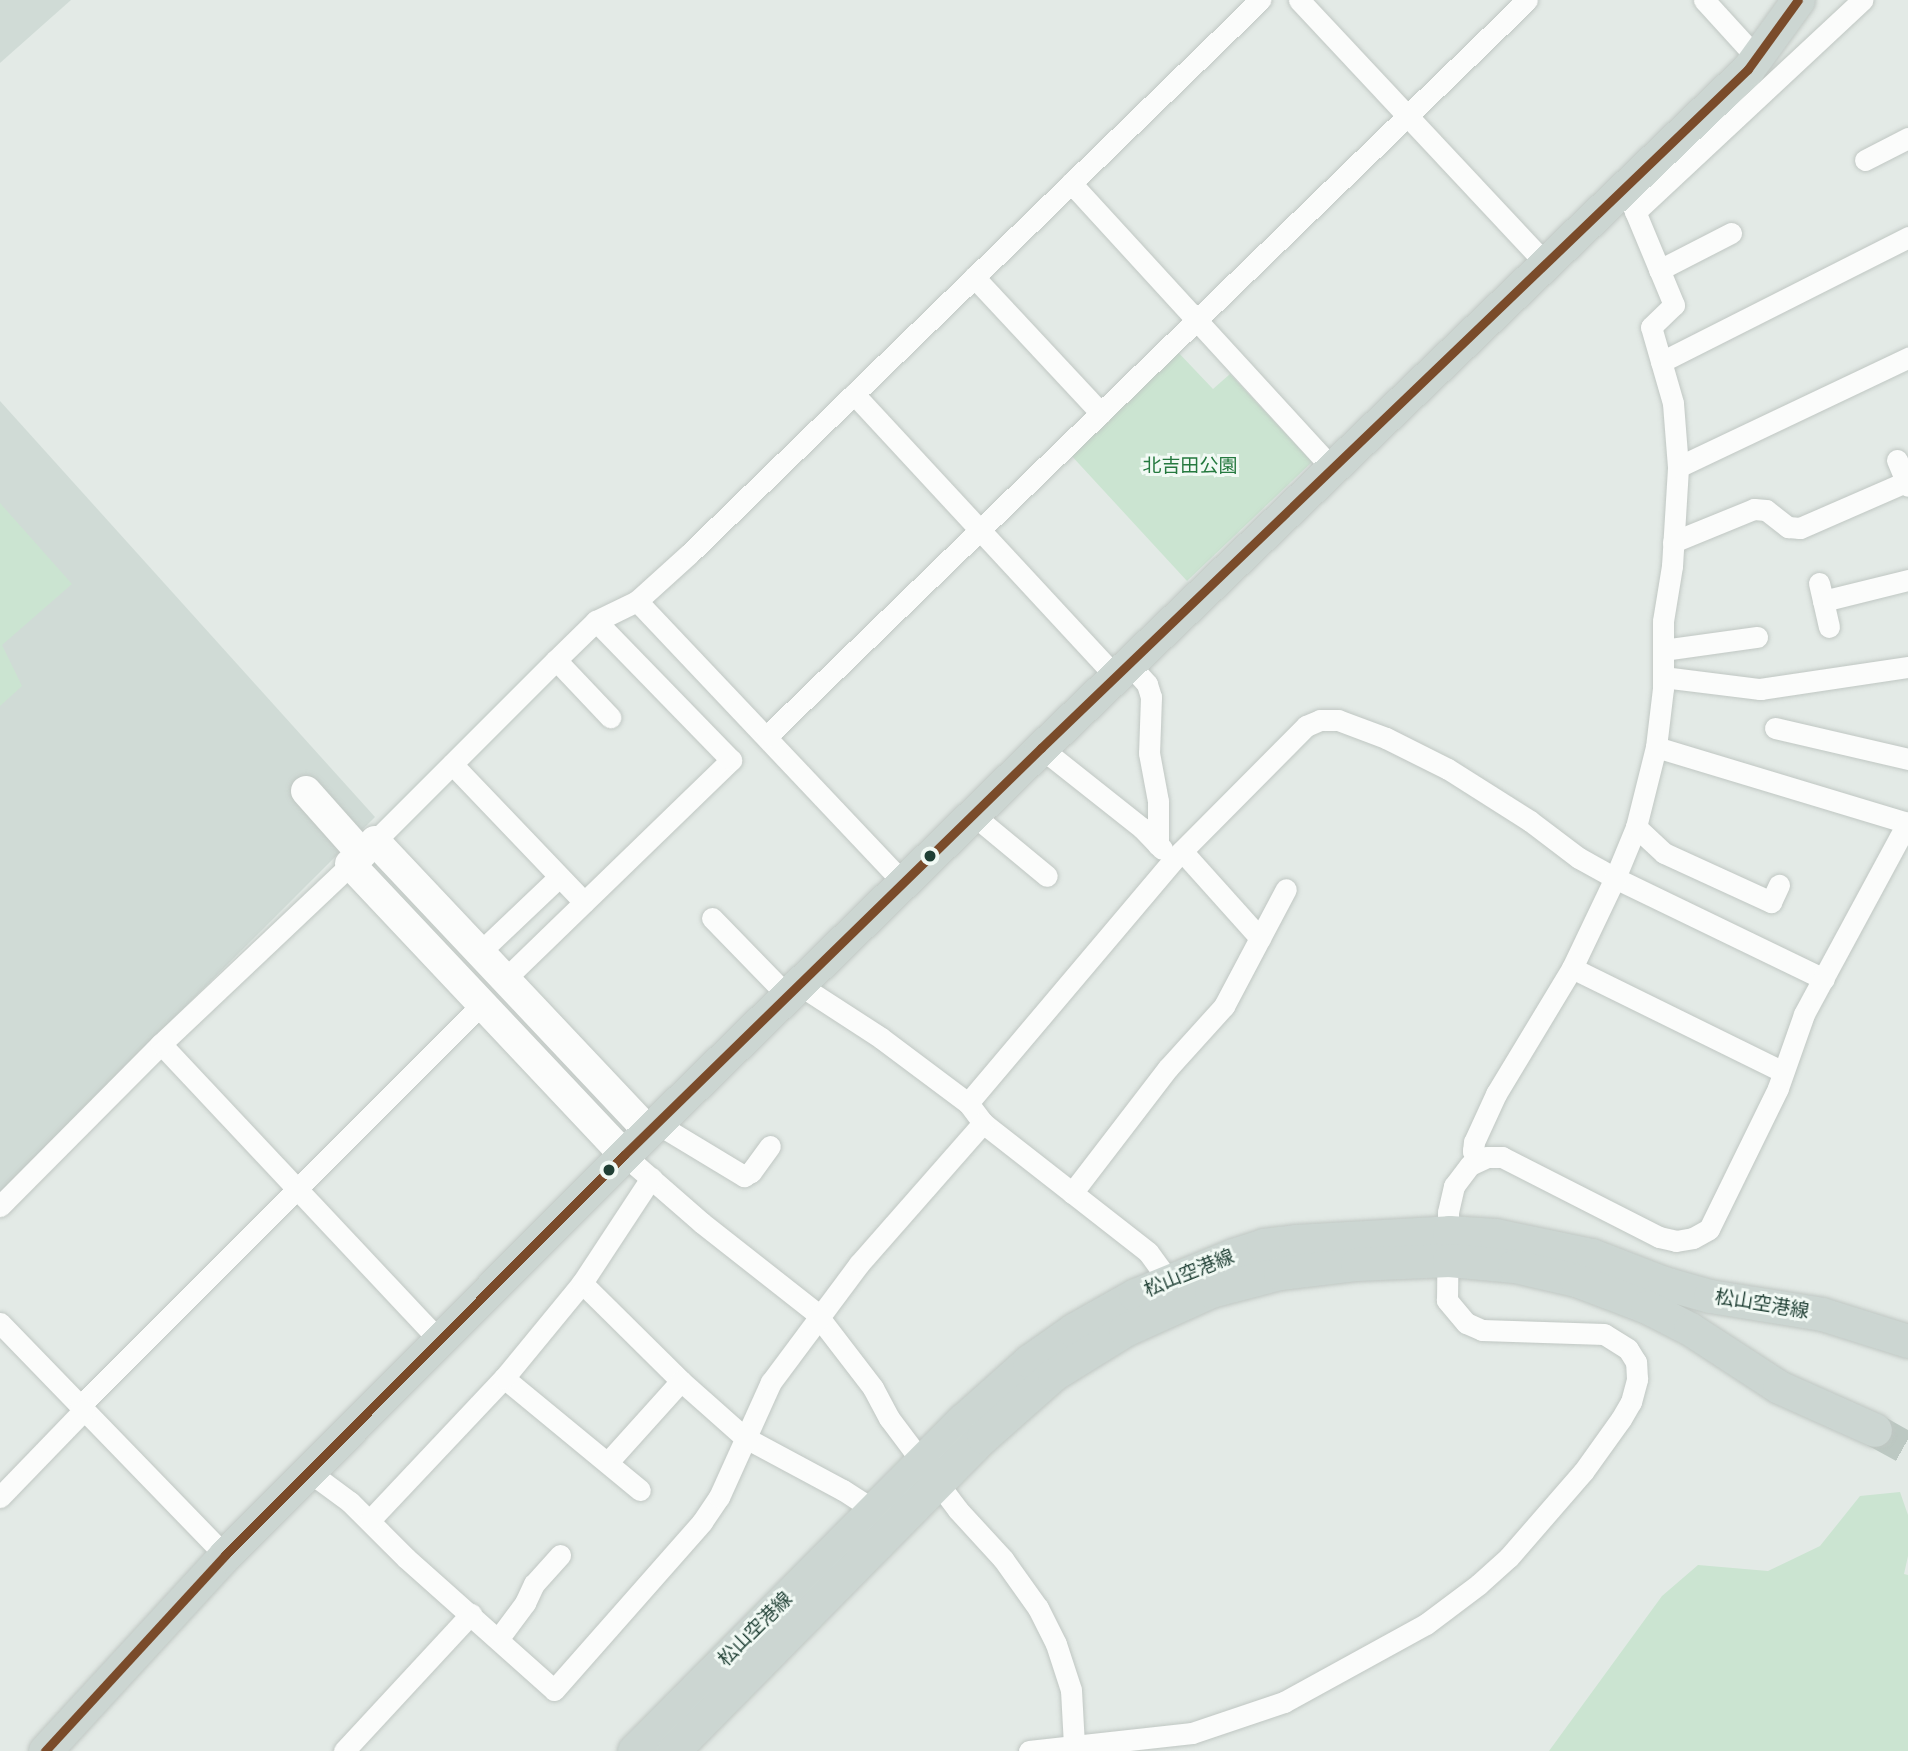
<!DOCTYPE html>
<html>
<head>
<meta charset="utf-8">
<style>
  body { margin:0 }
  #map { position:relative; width:1908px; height:1751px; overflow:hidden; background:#e3eae6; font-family:"Asap Condensed","Noto Sans JP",sans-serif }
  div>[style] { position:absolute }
  .built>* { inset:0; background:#d0dbd6 }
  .green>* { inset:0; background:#cbe4d1 }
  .primary-tunnel>* { height:33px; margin-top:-16.5px; transform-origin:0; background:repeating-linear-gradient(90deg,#bcc8c2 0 33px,transparent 0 50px) }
  .roads { filter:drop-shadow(0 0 2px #c0c7c3) drop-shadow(0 0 2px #c0c7c3) }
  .street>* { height:21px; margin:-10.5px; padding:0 10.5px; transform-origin:10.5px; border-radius:10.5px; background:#fbfcfb }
  .secondary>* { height:30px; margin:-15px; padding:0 15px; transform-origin:15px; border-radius:15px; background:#fbfcfb }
  .primary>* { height:33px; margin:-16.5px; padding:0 16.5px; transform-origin:16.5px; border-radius:16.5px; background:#ccd6d2 }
  .bus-1>* { height:9px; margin:-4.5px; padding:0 4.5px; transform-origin:4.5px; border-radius:4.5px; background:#7a4b2a }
  .dots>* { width:19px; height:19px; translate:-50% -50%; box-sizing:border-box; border:4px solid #f1f9f4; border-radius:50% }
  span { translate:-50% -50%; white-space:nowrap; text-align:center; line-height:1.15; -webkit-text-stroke:6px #f1f9f4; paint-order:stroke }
  .park-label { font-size:19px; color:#25793f }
  .street-label { font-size:19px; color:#1f3f34 }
</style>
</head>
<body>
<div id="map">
  <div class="built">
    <div style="clip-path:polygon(0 0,71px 0,0 63px)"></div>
    <div style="clip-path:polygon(0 401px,375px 817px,0 1192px)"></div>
  </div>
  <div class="green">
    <div style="clip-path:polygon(1175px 349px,1213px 389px,1230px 374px,1312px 462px,1187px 581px,1069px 453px)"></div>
    <div style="clip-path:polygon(0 503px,72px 584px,2px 645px,22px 686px,0 706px)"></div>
    <div style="clip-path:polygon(1900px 1492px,1908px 1515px,1908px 1556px,1904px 1574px,1908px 1575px,1908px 1751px,1549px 1751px,1662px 1596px,1698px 1565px,1768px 1571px,1820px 1546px,1860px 1496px)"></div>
  </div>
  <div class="primary-tunnel">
    <div style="left:1875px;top:1430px;width:38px;rotate:29deg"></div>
  </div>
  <div class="roads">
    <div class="street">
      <div style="left:1299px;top:0;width:360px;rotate:46.9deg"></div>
      <div style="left:1704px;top:0;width:79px;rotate:47.6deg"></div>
      <div style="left:1865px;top:160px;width:48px;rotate:-27.1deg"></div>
      <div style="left:1071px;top:183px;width:386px;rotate:47.5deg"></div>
      <div style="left:1635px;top:212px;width:311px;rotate:-43deg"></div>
      <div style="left:1659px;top:270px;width:81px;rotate:-27.2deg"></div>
      <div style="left:974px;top:277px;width:186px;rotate:47deg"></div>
      <div style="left:1661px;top:362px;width:277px;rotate:-26.8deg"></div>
      <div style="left:854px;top:394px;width:384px;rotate:47.2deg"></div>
      <div style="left:1897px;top:460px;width:28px;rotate:67deg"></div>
      <div style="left:1678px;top:467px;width:255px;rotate:-25.4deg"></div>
      <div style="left:1673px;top:542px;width:87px;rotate:-22.2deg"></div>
      <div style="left:1754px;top:509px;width:12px;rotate:5deg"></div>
      <div style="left:1766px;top:510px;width:28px;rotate:38deg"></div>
      <div style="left:1788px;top:527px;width:12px;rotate:5deg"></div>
      <div style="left:1800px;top:528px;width:116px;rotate:-23.5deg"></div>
      <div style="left:1819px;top:583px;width:45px;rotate:77.2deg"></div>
      <div style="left:637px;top:601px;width:387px;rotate:46.6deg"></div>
      <div style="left:1823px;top:601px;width:88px;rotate:-13.9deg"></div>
      <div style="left:1663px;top:650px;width:95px;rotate:-7.9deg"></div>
      <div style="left:556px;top:660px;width:79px;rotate:46.5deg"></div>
      <div style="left:1129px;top:664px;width:27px;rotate:48deg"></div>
      <div style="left:1147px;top:684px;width:14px;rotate:73deg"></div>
      <div style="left:1151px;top:697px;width:56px;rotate:92deg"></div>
      <div style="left:1149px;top:753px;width:49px;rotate:79.4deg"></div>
      <div style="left:1158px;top:801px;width:44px;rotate:90deg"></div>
      <div style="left:1663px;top:677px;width:98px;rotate:7.1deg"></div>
      <div style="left:1760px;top:689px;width:150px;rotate:-8.5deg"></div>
      <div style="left:1775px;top:728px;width:137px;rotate:13.1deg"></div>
      <div style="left:766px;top:737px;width:1059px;rotate:-44.08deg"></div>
      <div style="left:1656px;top:747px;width:262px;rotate:16.8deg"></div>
      <div style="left:1041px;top:748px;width:129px;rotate:38.4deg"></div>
      <div style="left:1142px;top:828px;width:29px;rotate:46deg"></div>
      <div style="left:452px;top:764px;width:191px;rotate:46.3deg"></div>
      <div style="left:972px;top:814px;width:97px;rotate:39.6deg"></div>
      <div style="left:1636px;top:827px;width:38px;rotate:43deg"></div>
      <div style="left:1664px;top:853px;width:118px;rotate:24.6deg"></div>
      <div style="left:1771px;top:902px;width:19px;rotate:-65deg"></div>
      <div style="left:1182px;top:851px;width:117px;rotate:48.1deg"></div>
      <div style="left:712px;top:918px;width:107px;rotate:45.8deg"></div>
      <div style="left:480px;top:952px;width:109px;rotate:-43.5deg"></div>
      <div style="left:1572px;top:968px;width:235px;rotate:26.2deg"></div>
      <div style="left:505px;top:979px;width:315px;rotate:-44.1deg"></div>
      <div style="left:731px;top:760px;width:194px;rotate:-134.2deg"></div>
      <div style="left:798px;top:984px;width:99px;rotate:33deg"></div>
      <div style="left:881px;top:1038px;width:109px;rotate:36.8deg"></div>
      <div style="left:968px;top:1103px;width:25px;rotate:53deg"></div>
      <div style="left:983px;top:1123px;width:209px;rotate:38deg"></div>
      <div style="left:1148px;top:1252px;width:34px;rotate:54deg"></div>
      <div style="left:161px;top:1044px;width:406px;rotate:46.8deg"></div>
      <div style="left:968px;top:1103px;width:318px;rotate:-49.8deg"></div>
      <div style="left:1173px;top:860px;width:189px;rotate:-45.2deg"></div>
      <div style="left:1306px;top:726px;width:15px;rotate:-23deg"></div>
      <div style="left:1320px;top:720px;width:18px"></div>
      <div style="left:1338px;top:720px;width:51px;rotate:20.6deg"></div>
      <div style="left:1386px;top:738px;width:69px;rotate:26.6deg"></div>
      <div style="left:1448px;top:769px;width:97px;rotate:32.4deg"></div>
      <div style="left:1530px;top:821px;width:61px;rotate:37.1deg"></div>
      <div style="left:1579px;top:858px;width:41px;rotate:29.1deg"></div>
      <div style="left:1615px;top:878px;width:232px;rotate:25.8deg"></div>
      <div style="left:656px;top:1123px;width:103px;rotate:31.1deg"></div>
      <div style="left:744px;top:1176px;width:8px;rotate:-30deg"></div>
      <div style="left:751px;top:1172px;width:32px;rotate:-54deg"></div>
      <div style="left:624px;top:1155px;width:103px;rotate:41.1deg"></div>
      <div style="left:702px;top:1223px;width:142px;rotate:38.2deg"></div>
      <div style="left:814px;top:1311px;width:97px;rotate:52.5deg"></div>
      <div style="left:873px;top:1388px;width:34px;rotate:62deg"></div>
      <div style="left:889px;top:1418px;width:115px;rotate:53.1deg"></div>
      <div style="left:958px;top:1510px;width:67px;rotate:47.4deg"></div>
      <div style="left:1003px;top:1559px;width:60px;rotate:54.5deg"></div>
      <div style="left:1038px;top:1608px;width:40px;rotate:63.4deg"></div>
      <div style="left:1056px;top:1644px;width:48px;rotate:71.9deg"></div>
      <div style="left:1071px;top:1690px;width:56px;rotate:86.9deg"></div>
      <div style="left:1477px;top:1161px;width:11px;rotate:-112deg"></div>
      <div style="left:1473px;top:1151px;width:9px;rotate:-84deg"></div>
      <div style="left:1474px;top:1142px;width:53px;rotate:-65.4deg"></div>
      <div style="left:1496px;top:1094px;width:147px;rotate:-58.9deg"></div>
      <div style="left:1572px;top:968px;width:100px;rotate:-64.5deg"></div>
      <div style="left:1615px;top:878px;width:55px;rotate:-67.6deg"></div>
      <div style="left:1636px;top:827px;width:82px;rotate:-76deg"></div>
      <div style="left:1656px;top:747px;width:59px;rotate:-83.2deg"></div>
      <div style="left:1663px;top:688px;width:67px;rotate:-90deg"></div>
      <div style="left:1663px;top:621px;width:56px;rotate:-80.7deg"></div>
      <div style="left:1672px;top:566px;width:99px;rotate:-86.5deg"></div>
      <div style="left:1678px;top:467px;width:64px;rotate:-94.5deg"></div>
      <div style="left:1673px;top:403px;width:79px;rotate:-106.1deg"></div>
      <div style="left:1651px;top:327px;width:32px;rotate:-44deg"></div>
      <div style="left:1674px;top:305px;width:128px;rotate:-112.6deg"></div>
      <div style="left:1072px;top:1193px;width:158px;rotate:-52.5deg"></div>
      <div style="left:1168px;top:1068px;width:84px;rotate:-47.9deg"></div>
      <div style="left:1224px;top:1006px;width:132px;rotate:-62.1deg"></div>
      <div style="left:0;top:1206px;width:228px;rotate:-45.2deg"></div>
      <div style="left:161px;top:1044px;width:277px;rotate:-43.4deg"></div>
      <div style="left:362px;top:854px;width:274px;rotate:-45deg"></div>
      <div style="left:556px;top:660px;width:56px;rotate:-44.3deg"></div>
      <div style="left:596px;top:621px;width:46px;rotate:-26deg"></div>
      <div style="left:637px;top:601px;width:70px;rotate:-42.1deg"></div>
      <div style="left:689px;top:554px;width:796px;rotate:-44.13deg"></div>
      <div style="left:582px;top:1283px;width:139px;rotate:44.7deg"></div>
      <div style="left:681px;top:1381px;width:84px;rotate:41.6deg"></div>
      <div style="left:744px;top:1437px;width:112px;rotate:28.2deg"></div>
      <div style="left:843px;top:1490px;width:37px;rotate:33deg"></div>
      <div style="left:0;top:1323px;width:323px;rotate:45.9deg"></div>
      <div style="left:504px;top:1378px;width:176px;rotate:39.5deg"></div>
      <div style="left:80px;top:1406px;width:567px;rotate:-45deg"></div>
      <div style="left:608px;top:1462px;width:109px;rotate:-48deg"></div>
      <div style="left:308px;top:1471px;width:52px;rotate:36.4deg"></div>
      <div style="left:350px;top:1502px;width:79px;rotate:45deg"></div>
      <div style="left:406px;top:1558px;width:198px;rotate:41.7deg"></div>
      <div style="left:554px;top:1690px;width:224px;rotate:-48.6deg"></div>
      <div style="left:702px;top:1522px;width:30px;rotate:-56deg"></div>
      <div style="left:719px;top:1497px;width:126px;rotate:-65.7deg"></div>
      <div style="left:771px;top:1382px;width:147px;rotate:-53.3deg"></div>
      <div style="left:859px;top:1264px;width:188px;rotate:-48.7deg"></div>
      <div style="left:0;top:1497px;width:121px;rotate:-46deg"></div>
      <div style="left:370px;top:1520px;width:195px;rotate:-46.7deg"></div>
      <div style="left:504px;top:1378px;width:123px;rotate:-50.6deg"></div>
      <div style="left:582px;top:1283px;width:126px;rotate:-56.7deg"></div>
      <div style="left:499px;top:1638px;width:44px;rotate:-53.4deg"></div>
      <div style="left:525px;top:1603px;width:21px;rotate:-65deg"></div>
      <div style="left:534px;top:1584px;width:39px;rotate:-48deg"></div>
      <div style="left:344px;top:1751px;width:187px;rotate:-47.2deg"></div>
      <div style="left:1029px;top:1751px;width:164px;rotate:-6.3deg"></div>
      <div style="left:1192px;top:1733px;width:97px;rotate:-18.6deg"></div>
      <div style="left:1284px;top:1702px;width:162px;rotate:-28.8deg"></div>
      <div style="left:1426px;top:1624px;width:66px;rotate:-37deg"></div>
      <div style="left:1479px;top:1584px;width:40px;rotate:-42deg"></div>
      <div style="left:1509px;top:1557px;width:113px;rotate:-49deg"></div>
      <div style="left:1583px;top:1472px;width:65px;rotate:-54.4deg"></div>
      <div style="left:1621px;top:1419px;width:20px;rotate:-60deg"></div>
      <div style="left:1631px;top:1402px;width:24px;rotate:-75deg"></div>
      <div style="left:1637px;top:1379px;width:17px;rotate:-93deg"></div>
      <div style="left:1636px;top:1362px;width:15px;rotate:-122deg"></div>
      <div style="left:1628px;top:1349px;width:28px;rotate:-148deg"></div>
      <div style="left:1604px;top:1334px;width:122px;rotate:-178.1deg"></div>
      <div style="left:1482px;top:1330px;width:17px;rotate:-156deg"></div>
      <div style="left:1466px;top:1323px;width:30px;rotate:-130deg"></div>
      <div style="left:1447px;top:1300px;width:88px;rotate:-89.3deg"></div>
      <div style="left:1448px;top:1212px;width:27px;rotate:-77deg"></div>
      <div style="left:1454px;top:1186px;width:26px;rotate:-53deg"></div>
      <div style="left:1470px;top:1165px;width:19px;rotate:-25deg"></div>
      <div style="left:1487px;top:1157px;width:15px"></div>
      <div style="left:1502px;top:1157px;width:176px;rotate:27deg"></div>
      <div style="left:1659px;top:1237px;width:17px;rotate:13deg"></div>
      <div style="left:1676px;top:1241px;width:17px;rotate:-10deg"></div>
      <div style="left:1693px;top:1238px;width:18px;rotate:-29deg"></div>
      <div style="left:1709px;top:1229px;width:157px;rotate:-63.9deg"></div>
      <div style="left:1778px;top:1088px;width:78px;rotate:-70.6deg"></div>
      <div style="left:1804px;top:1014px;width:218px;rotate:-61.6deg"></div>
    </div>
    <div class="secondary">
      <div style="left:306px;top:791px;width:84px;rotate:48.4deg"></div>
      <div style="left:375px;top:841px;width:398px;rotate:46.7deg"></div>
      <div style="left:350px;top:864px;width:400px;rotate:46.7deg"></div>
    </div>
    <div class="primary">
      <div style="left:45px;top:1751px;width:266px;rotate:-47.4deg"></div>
      <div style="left:225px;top:1555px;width:565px;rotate:-45.07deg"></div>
      <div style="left:624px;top:1155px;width:583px;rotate:-44.3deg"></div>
      <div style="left:1041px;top:748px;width:980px;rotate:-43.84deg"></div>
      <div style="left:1748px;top:69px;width:85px;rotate:-54.1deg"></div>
      <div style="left:634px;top:1751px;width:467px;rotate:-45.2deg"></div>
      <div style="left:963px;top:1420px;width:89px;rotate:-41.8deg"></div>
      <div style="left:1029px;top:1361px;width:54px;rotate:-35.2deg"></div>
      <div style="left:1073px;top:1330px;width:71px;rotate:-29.4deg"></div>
      <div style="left:1135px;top:1295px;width:106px;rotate:-22.2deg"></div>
      <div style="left:1233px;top:1255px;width:32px;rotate:-18deg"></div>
      <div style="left:1263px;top:1245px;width:32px;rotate:-7deg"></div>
      <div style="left:1295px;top:1241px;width:154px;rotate:-3.3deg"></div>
      <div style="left:1449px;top:1232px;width:46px;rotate:3.7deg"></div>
      <div style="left:1495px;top:1235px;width:99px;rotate:11.7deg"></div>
      <div style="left:1592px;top:1255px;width:77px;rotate:21.3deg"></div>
      <div style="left:1664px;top:1283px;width:48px;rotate:15.8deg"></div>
      <div style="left:1710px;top:1296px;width:113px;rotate:9.1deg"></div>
      <div style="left:1822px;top:1314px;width:90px;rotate:17.4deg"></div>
      <div style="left:673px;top:1751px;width:441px;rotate:-45.4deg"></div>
      <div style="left:983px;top:1437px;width:95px;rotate:-41.6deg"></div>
      <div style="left:1054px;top:1374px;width:84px;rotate:-31.8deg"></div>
      <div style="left:1125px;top:1330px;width:94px;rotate:-24.4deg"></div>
      <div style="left:1211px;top:1291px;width:71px;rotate:-14.6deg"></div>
      <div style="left:1280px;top:1273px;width:78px;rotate:-6.7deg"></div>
      <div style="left:1357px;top:1264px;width:92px;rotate:-2.5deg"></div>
      <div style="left:1449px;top:1260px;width:65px;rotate:5.3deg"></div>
      <div style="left:1514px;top:1266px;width:64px;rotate:12.7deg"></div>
      <div style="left:1576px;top:1280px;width:76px;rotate:20.8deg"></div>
      <div style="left:1647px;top:1307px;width:48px;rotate:27.1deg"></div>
      <div style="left:1690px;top:1329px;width:106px;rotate:33.1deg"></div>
      <div style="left:1779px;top:1387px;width:105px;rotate:24.1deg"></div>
    </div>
  </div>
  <div class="bus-1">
    <div style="left:45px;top:1751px;width:266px;rotate:-47.4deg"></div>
    <div style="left:225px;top:1555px;width:565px;rotate:-45.07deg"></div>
    <div style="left:624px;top:1155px;width:583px;rotate:-44.3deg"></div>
    <div style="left:1041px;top:748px;width:980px;rotate:-43.84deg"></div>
    <div style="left:1748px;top:69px;width:85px;rotate:-54.1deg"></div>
  </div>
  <div class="dots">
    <div style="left:930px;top:856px;background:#1f3f34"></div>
    <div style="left:609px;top:1170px;background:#1f3f34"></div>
  </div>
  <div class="park-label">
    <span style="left:1190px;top:466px">北吉田公園</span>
  </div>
  <div class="street-label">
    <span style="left:1189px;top:1273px;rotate:-22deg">松山空港線</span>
    <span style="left:1762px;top:1304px;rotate:9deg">松山空港線</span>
    <span style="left:755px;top:1629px;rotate:-45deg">松山空港線</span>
  </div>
</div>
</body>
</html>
